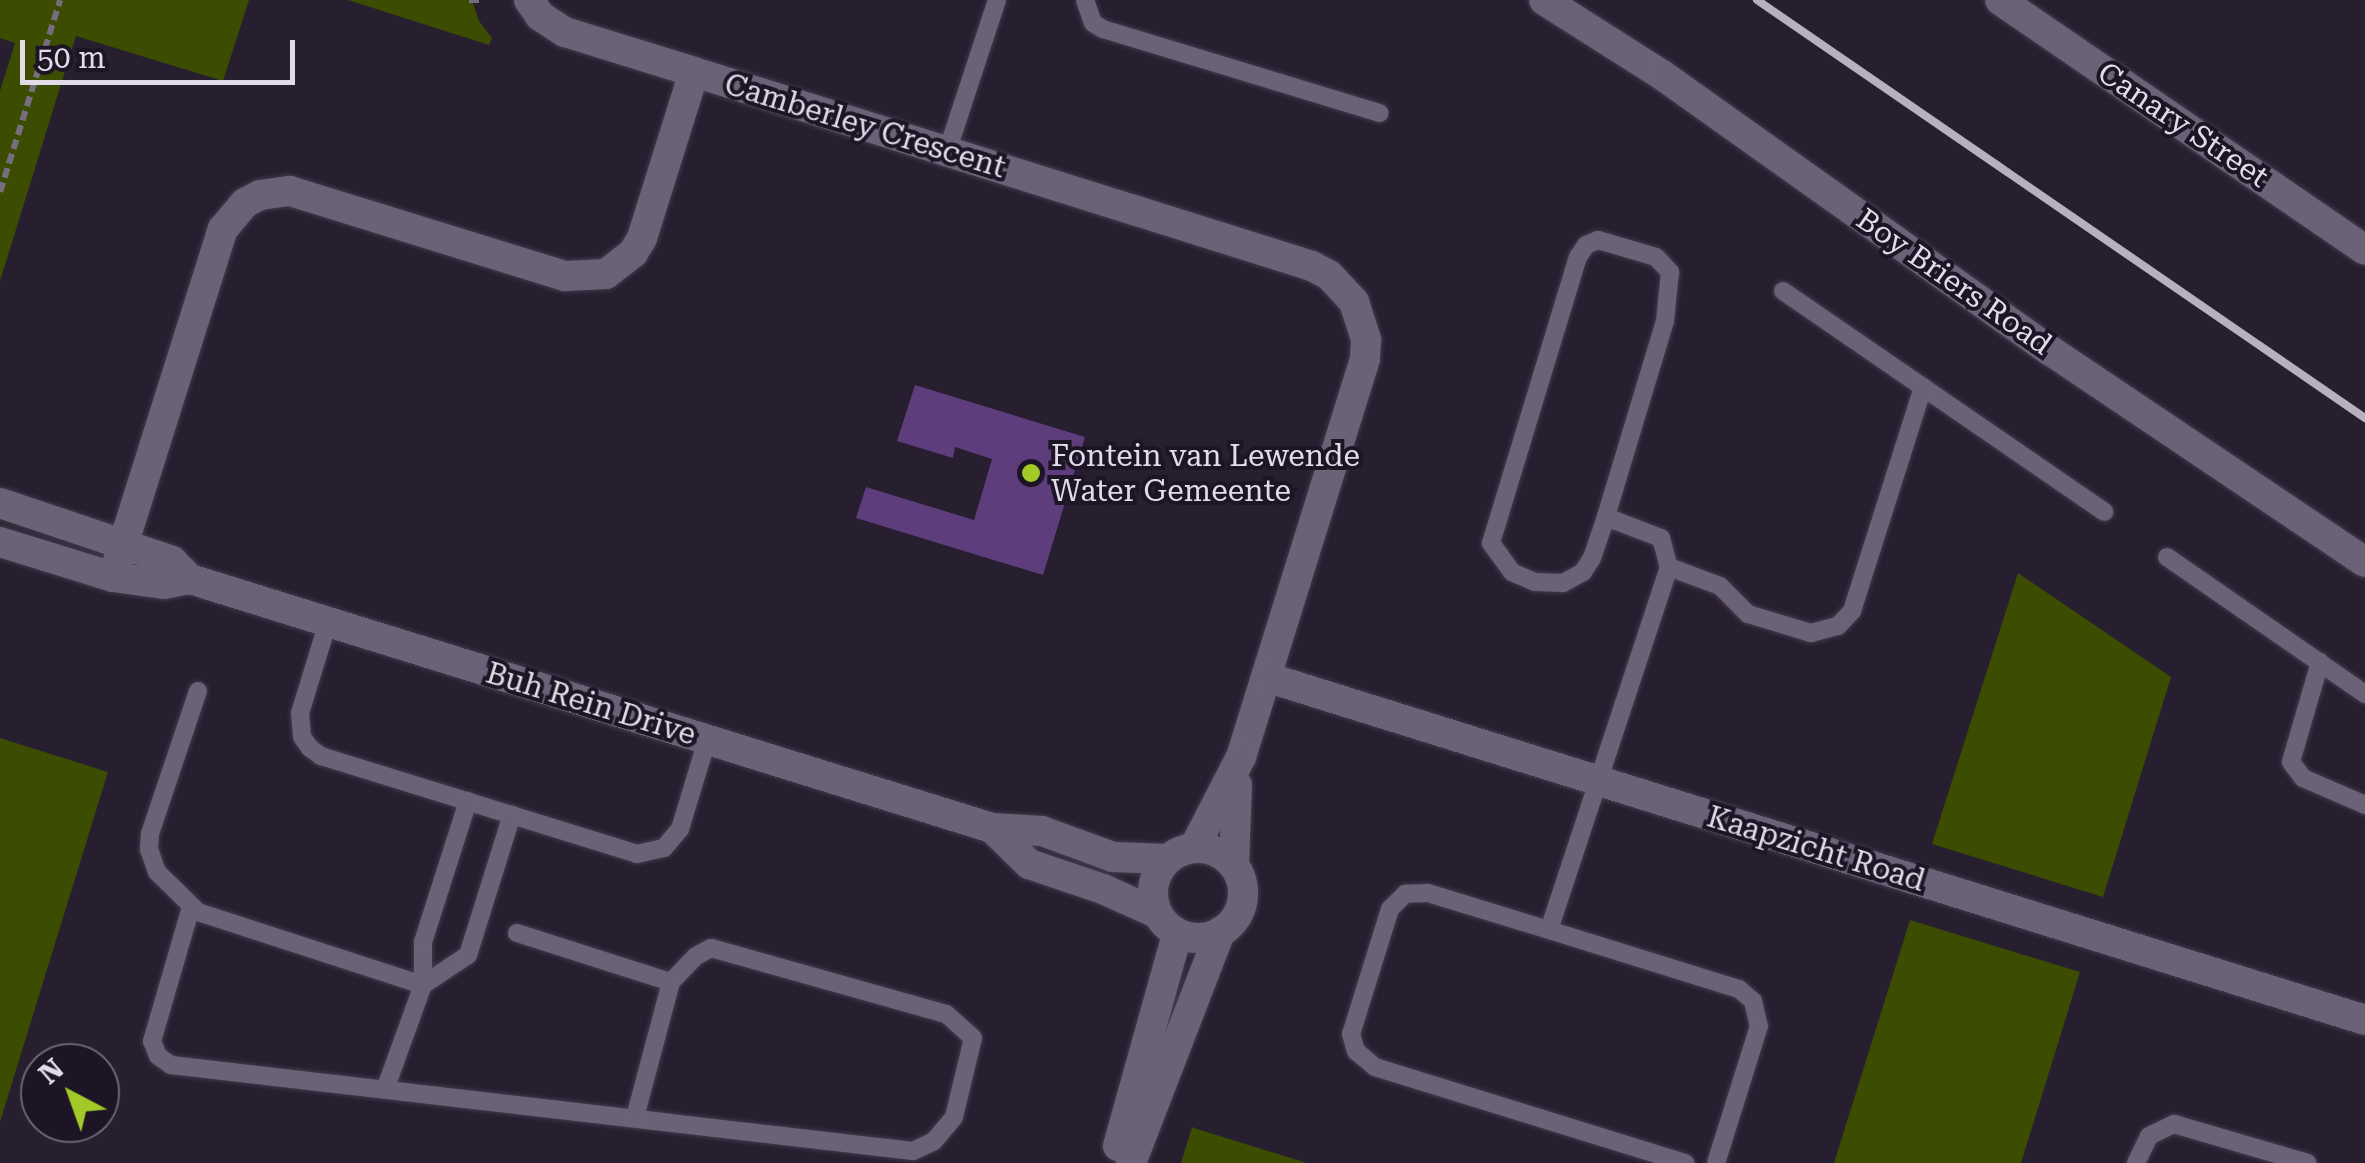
<!DOCTYPE html>
<html>
<head>
<meta charset="utf-8">
<style>
  body { margin:0 }
  #map { position:relative; width:2365px; height:1163px; overflow:hidden; background:#271e30; font-family:"Roboto Serif",serif }
  div>[style] { position:absolute }
  .green>* { inset:0; background:#3c4d01 }
  .building>* { inset:0; background:#5d3d7c }
  .path>* { height:6px; margin-top:-3px; transform-origin:0; background:repeating-linear-gradient(90deg,#766e7e 0 10px,transparent 0 15px) }
  .roads { filter:drop-shadow(0 0 2px #423b4a) drop-shadow(0 0 2px #423b4a) }
  .lane>* { height:18px; margin:-9px; padding:0 9px; transform-origin:9px; border-radius:9px; background:#6c6277 }
  .street>* { height:30px; margin:-15px; padding:0 15px; transform-origin:15px; border-radius:15px; background:#6c6277 }
  .street>.ring { margin:-15px; padding:0; box-sizing:content-box; background:none; border:30px solid #6c6277; border-radius:50% }
  .rail>* { height:8px; margin:-4px; padding:0 4px; transform-origin:4px; border-radius:4px; background:#b7b1be }
  .dots>* { width:28px; height:28px; translate:-50% -50%; box-sizing:border-box; border:5px solid #1d1526; border-radius:50% }
  span { translate:-50% -50%; white-space:nowrap; text-align:center; line-height:1.15; -webkit-text-stroke:8px #1d1526; paint-order:stroke }
  .street-label { font-size:30px; color:#e1dce8 }
  .poi-label { font-size:30px; color:#e1dce8 }
  .left { translate:0 -50%; text-align:left }
  .north { position:absolute; left:20px; top:1043px; width:100px; height:100px; box-sizing:border-box; background:#1d1526; border:2px solid #6b6574; border-radius:50%; rotate:319deg; font-size:28px; font-weight:700; line-height:40px; text-align:center; color:#e1dce8 }
  .north::after { content:''; display:block; margin:auto; width:35px; height:45px; background:#a2c928; clip-path:polygon(50% 0,100% 100%,50% 72%,0 100%) }
  .scale { position:absolute; left:20px; top:40px; width:275px; height:45px; box-sizing:border-box; border:5px solid #e1dce8; border-top:0; padding-left:12px; font-size:30px; line-height:35px; white-space:nowrap; color:#e1dce8; -webkit-text-stroke:8px #1d1526; paint-order:stroke }
</style>
</head>
<body>
<div id="map">
  <div class="green">
    <div style="clip-path:polygon(0 0,249px 0,223px 81px,76px 36px,0 281px,0 91px,15px 43px,0 38px)"></div>
    <div style="clip-path:polygon(348px 0,472px 0,479px 21px,492px 38px,489px 45px)"></div>
    <div style="clip-path:polygon(2018px 573px,2171px 677px,2103px 897px,1932px 844px)"></div>
    <div style="clip-path:polygon(0 738px,108px 772px,0 1122px)"></div>
    <div style="clip-path:polygon(1910px 920px,2080px 972px,2021px 1163px,1834px 1163px)"></div>
    <div style="clip-path:polygon(1192px 1127px,1197px 1129px,1307px 1163px,1181px 1163px)"></div>
  </div>
  <div class="building">
    <div style="clip-path:polygon(915px 385px,1085px 437px,1043px 575px,856px 518px,866px 487px,974px 520px,992px 459px,955px 447px,953px 458px,897px 441px)"></div>
  </div>
  <div class="path">
    <div style="left:469px;top:0;width:10px"></div>
    <div style="left:0;top:192px;width:201px;rotate:-72.6deg"></div>
  </div>
  <div class="roads">
    <div class="lane">
      <div style="left:1085px;top:0;width:24px;rotate:71deg"></div>
      <div style="left:1093px;top:23px;width:12px;rotate:31deg"></div>
      <div style="left:1103px;top:29px;width:289px;rotate:16.9deg"></div>
      <div style="left:947px;top:152px;width:160px;rotate:-71.8deg"></div>
      <div style="left:1783px;top:291px;width:390px;rotate:34.5deg"></div>
      <div style="left:1606px;top:517px;width:43px;rotate:108.9deg"></div>
      <div style="left:1592px;top:558px;width:17px;rotate:123deg"></div>
      <div style="left:1583px;top:572px;width:23px;rotate:151deg"></div>
      <div style="left:1563px;top:583px;width:28px;rotate:-178deg"></div>
      <div style="left:1535px;top:582px;width:25px;rotate:-157deg"></div>
      <div style="left:1512px;top:572px;width:36px;rotate:-126deg"></div>
      <div style="left:1491px;top:543px;width:299px;rotate:-73.1deg"></div>
      <div style="left:1578px;top:257px;width:14px;rotate:-56deg"></div>
      <div style="left:1586px;top:245px;width:13px;rotate:-23deg"></div>
      <div style="left:1598px;top:240px;width:60px;rotate:16.3deg"></div>
      <div style="left:1656px;top:257px;width:21px;rotate:47deg"></div>
      <div style="left:1670px;top:272px;width:49px;rotate:95.8deg"></div>
      <div style="left:1665px;top:321px;width:205px;rotate:106.8deg"></div>
      <div style="left:1606px;top:517px;width:59px;rotate:20.9deg"></div>
      <div style="left:1661px;top:538px;width:30px;rotate:75deg"></div>
      <div style="left:1669px;top:567px;width:382px;rotate:108.3deg"></div>
      <div style="left:1549px;top:930px;width:127px;rotate:-163deg"></div>
      <div style="left:1428px;top:893px;width:23px;rotate:178deg"></div>
      <div style="left:1405px;top:894px;width:21px;rotate:135deg"></div>
      <div style="left:1390px;top:909px;width:131px;rotate:107.3deg"></div>
      <div style="left:1351px;top:1034px;width:18px;rotate:74deg"></div>
      <div style="left:1356px;top:1051px;width:25px;rotate:40deg"></div>
      <div style="left:1375px;top:1067px;width:325px;rotate:17.2deg"></div>
      <div style="left:2167px;top:557px;width:241px;rotate:34.7deg"></div>
      <div style="left:1669px;top:567px;width:54px;rotate:20.4deg"></div>
      <div style="left:1720px;top:586px;width:40px;rotate:45deg"></div>
      <div style="left:1748px;top:614px;width:66px;rotate:16.8deg"></div>
      <div style="left:1811px;top:633px;width:28px;rotate:-15deg"></div>
      <div style="left:1838px;top:626px;width:21px;rotate:-47deg"></div>
      <div style="left:1852px;top:611px;width:235px;rotate:-72.4deg"></div>
      <div style="left:328px;top:622px;width:95px;rotate:107.1deg"></div>
      <div style="left:300px;top:713px;width:24px;rotate:85deg"></div>
      <div style="left:302px;top:737px;width:14px;rotate:54deg"></div>
      <div style="left:310px;top:748px;width:14px;rotate:36deg"></div>
      <div style="left:321px;top:756px;width:331px;rotate:17.2deg"></div>
      <div style="left:637px;top:854px;width:28px;rotate:-13deg"></div>
      <div style="left:664px;top:848px;width:25px;rotate:-50deg"></div>
      <div style="left:680px;top:829px;width:93px;rotate:-73.1deg"></div>
      <div style="left:2320px;top:662px;width:104px;rotate:106.2deg"></div>
      <div style="left:2291px;top:762px;width:20px;rotate:53deg"></div>
      <div style="left:2303px;top:778px;width:68px;rotate:23.5deg"></div>
      <div style="left:198px;top:691px;width:151px;rotate:108.6deg"></div>
      <div style="left:150px;top:834px;width:15px;rotate:94deg"></div>
      <div style="left:149px;top:849px;width:24px;rotate:71deg"></div>
      <div style="left:157px;top:872px;width:57px;rotate:44.3deg"></div>
      <div style="left:198px;top:912px;width:237px;rotate:18deg"></div>
      <div style="left:191px;top:907px;width:140px;rotate:106.2deg"></div>
      <div style="left:152px;top:1041px;width:16px;rotate:68deg"></div>
      <div style="left:158px;top:1056px;width:16px;rotate:35deg"></div>
      <div style="left:171px;top:1065px;width:747px;rotate:6.61deg"></div>
      <div style="left:913px;top:1151px;width:23px;rotate:-25deg"></div>
      <div style="left:934px;top:1141px;width:31px;rotate:-50deg"></div>
      <div style="left:954px;top:1117px;width:81px;rotate:-76.5deg"></div>
      <div style="left:973px;top:1038px;width:36px;rotate:-138deg"></div>
      <div style="left:946px;top:1014px;width:244px;rotate:-164.3deg"></div>
      <div style="left:711px;top:948px;width:17px;rotate:152deg"></div>
      <div style="left:696px;top:956px;width:36px;rotate:134deg"></div>
      <div style="left:671px;top:982px;width:140px;rotate:104.9deg"></div>
      <div style="left:1549px;top:930px;width:199px;rotate:17.3deg"></div>
      <div style="left:1739px;top:989px;width:18px;rotate:41deg"></div>
      <div style="left:1753px;top:1001px;width:26px;rotate:77deg"></div>
      <div style="left:1759px;top:1026px;width:144px;rotate:107.4deg"></div>
      <div style="left:517px;top:933px;width:162px;rotate:17.7deg"></div>
      <div style="left:423px;top:985px;width:54px;rotate:-33.7deg"></div>
      <div style="left:468px;top:955px;width:147px;rotate:-72.6deg"></div>
      <div style="left:386px;top:1087px;width:109px;rotate:-70.1deg"></div>
      <div style="left:423px;top:985px;width:43px;rotate:-90deg"></div>
      <div style="left:423px;top:942px;width:148px;rotate:-72.3deg"></div>
      <div style="left:2136px;top:1163px;width:30px;rotate:-64deg"></div>
      <div style="left:2149px;top:1136px;width:28px;rotate:-26deg"></div>
      <div style="left:2174px;top:1124px;width:139px;rotate:16.3deg"></div>
    </div>
    <div class="street">
      <div style="left:529px;top:0;width:19px;rotate:55deg"></div>
      <div style="left:540px;top:16px;width:30px;rotate:33deg"></div>
      <div style="left:565px;top:32px;width:135px;rotate:17.2deg"></div>
      <div style="left:1544px;top:0;width:140px;rotate:32.4deg"></div>
      <div style="left:1662px;top:75px;width:477px;rotate:35.4deg"></div>
      <div style="left:2051px;top:351px;width:378px;rotate:33.9deg"></div>
      <div style="left:2000px;top:0;width:442px;rotate:34.4deg"></div>
      <div style="left:0;top:503px;width:182px;rotate:18.6deg"></div>
      <div style="left:172px;top:561px;width:25px;rotate:45deg"></div>
      <div style="left:190px;top:579px;width:840px;rotate:17.25deg"></div>
      <div style="left:992px;top:828px;width:50px;rotate:3.4deg"></div>
      <div style="left:1042px;top:831px;width:76px;rotate:20.1deg"></div>
      <div style="left:1113px;top:857px;width:55px;rotate:2.1deg"></div>
      <div style="left:0;top:542px;width:118px;rotate:17.2deg"></div>
      <div style="left:113px;top:577px;width:51px;rotate:7.8deg"></div>
      <div style="left:164px;top:584px;width:26px;rotate:-11deg"></div>
      <div style="left:113px;top:577px;width:365px;rotate:-72.5deg"></div>
      <div style="left:223px;top:229px;width:34px;rotate:-50deg"></div>
      <div style="left:245px;top:203px;width:17px;rotate:-28deg"></div>
      <div style="left:260px;top:195px;width:30px;rotate:-8deg"></div>
      <div style="left:290px;top:191px;width:288px;rotate:17.2deg"></div>
      <div style="left:565px;top:276px;width:41px;rotate:-2.8deg"></div>
      <div style="left:606px;top:274px;width:34px;rotate:-38deg"></div>
      <div style="left:633px;top:253px;width:17px;rotate:-59deg"></div>
      <div style="left:642px;top:238px;width:174px;rotate:-72.6deg"></div>
      <div style="left:694px;top:72px;width:648px;rotate:17.43deg"></div>
      <div style="left:1312px;top:266px;width:19px;rotate:28deg"></div>
      <div style="left:1329px;top:275px;width:37px;rotate:47deg"></div>
      <div style="left:1354px;top:302px;width:40px;rotate:72deg"></div>
      <div style="left:1366px;top:340px;width:19px;rotate:93deg"></div>
      <div style="left:1365px;top:359px;width:417px;rotate:107.3deg"></div>
      <div style="left:1241px;top:757px;width:102px;rotate:117.3deg"></div>
      <div style="left:1266px;top:677px;width:1151px;rotate:17.33deg"></div>
      <div style="left:992px;top:828px;width:52px;rotate:44.2deg"></div>
      <div style="left:1029px;top:864px;width:78px;rotate:18.7deg"></div>
      <div style="left:1103px;top:889px;width:58px;rotate:24.4deg"></div>
      <div class="ring" style="left:1153px;top:848px;width:60px;height:60px"></div>
      <div style="left:1234px;top:866px;width:81px;rotate:-87.9deg"></div>
      <div style="left:1118px;top:1146px;width:220px;rotate:-74.4deg"></div>
      <div style="left:1131px;top:1163px;width:248px;rotate:-68.9deg"></div>
    </div>
  </div>
  <div class="rail">
    <div style="left:1757px;top:0;width:738px;rotate:34.51deg"></div>
  </div>
  <div class="dots">
    <div style="left:1031px;top:473px;background:#a2c928"></div>
  </div>
  <div class="street-label">
    <span style="left:2183px;top:125px;rotate:34deg">Canary Street</span>
    <span style="left:865px;top:126px;rotate:17deg">Camberley Crescent</span>
    <span style="left:1954px;top:282px;rotate:35deg">Boy Briers Road</span>
    <span style="left:591px;top:704px;rotate:17deg">Buh Rein Drive</span>
    <span style="left:1816px;top:849px;rotate:17deg">Kaapzicht Road</span>
  </div>
  <div class="poi-label">
    <span class="left" style="left:1051px;top:473px">Fontein van Lewende<br>Water Gemeente</span>
  </div>
  <div class="north">N</div>
  <div class="scale">50 m</div>
</div>
</body>
</html>
